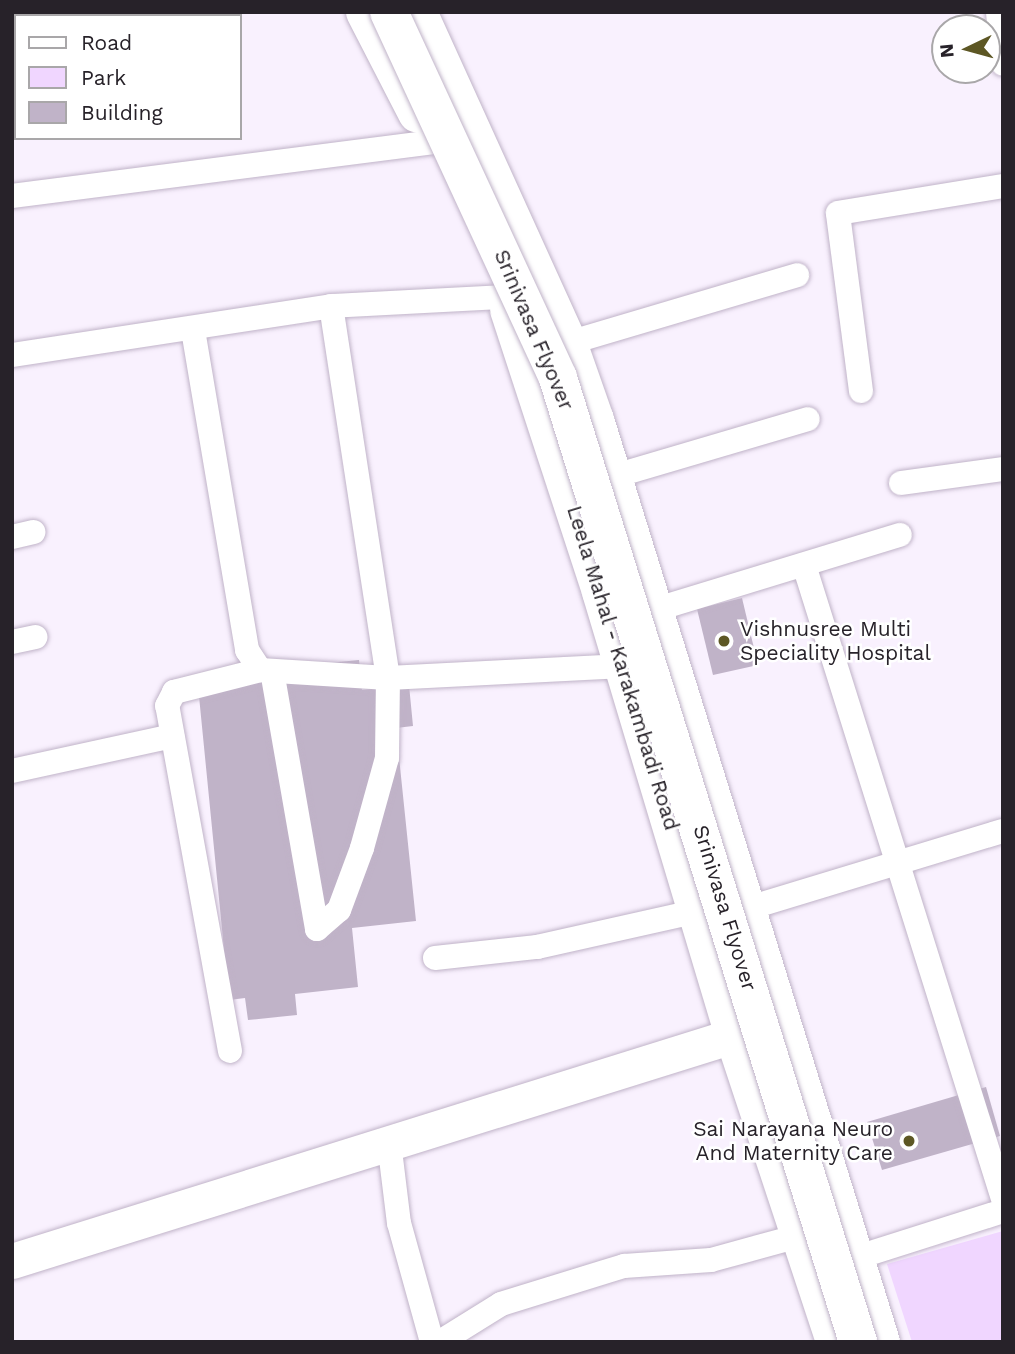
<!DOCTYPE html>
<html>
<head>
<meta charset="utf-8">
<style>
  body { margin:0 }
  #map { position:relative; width:1015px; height:1354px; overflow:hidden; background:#f9f1fe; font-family:"Work Sans",sans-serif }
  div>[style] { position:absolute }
  .green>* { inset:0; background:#f0d6ff }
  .building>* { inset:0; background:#c0b3c8 }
  .roads { filter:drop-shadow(0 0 2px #c0b3c8) drop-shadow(0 0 2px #c0b3c8) }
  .street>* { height:24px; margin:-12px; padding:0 12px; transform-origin:12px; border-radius:12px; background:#fff }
  .secondary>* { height:35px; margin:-17.5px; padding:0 17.5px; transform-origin:17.5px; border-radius:17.5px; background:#fff }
  .primary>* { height:38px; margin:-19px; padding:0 19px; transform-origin:19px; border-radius:19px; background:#fff }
  .bridges { filter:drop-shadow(0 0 2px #c0b3c8) drop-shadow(0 0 2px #c0b3c8) }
  .primary-bridge>* { height:38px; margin:-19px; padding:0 19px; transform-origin:19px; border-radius:19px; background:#fff }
  .dots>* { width:19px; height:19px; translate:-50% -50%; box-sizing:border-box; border:4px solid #fff; border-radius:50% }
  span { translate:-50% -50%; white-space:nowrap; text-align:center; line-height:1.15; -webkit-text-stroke:5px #fff; paint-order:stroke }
  .street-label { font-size:21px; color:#272229 }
  .poi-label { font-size:21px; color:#272229 }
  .left { translate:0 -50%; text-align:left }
  .right { translate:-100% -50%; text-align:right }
  .frame { position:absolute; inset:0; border:14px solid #272229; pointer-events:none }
  .legend { position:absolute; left:14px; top:14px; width:228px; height:126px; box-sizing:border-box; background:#fff; border:2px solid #a9a7a9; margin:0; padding:9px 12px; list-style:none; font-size:21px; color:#272229 }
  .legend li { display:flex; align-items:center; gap:14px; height:35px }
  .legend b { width:35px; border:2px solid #a9a7a9 }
  .north { position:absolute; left:931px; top:14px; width:70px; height:70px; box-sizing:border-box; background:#fff; border:2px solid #a9a7a9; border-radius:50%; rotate:265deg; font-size:19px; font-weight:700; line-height:28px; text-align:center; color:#272229 }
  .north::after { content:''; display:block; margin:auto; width:24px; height:32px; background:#5d5724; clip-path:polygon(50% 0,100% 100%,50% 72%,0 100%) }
</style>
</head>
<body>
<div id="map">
  <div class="green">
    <div style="clip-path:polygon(1003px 1231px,1003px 1342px,912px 1342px,887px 1264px)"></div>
  </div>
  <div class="building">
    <div style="clip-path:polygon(742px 598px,758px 665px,713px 675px,697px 609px)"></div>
    <div style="clip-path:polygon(359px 660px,362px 690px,409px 685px,413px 726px,396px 728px,416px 921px,352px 928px,358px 987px,295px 994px,297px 1015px,248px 1020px,245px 998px,229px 1000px,197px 676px)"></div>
    <div style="clip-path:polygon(986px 1087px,1000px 1136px,882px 1170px,867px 1122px)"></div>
  </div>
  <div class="roads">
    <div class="street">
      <div style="left:998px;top:12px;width:52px;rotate:84.5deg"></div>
      <div style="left:12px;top:196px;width:423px;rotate:-7.3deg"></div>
      <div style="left:193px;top:330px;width:325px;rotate:80.4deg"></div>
      <div style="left:247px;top:650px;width:24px;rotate:57deg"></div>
      <div style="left:568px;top:343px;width:239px;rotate:-16.5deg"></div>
      <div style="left:12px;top:355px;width:323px;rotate:-8.7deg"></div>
      <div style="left:331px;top:306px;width:172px;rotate:-3deg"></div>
      <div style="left:861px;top:391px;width:179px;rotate:-97.4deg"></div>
      <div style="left:838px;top:213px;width:167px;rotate:-9.3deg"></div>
      <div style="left:611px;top:477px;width:205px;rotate:-16.4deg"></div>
      <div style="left:901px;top:483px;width:103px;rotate:-7.8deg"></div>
      <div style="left:12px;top:537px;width:22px;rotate:-13deg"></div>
      <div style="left:804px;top:565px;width:664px;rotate:72.57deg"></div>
      <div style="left:654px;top:610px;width:257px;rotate:-17deg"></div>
      <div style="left:12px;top:642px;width:24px;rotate:-12deg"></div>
      <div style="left:272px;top:671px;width:262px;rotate:80.1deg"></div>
      <div style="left:12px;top:771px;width:164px;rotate:-12.3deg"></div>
      <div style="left:749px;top:908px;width:265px;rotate:-16.9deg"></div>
      <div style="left:317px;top:929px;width:29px;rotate:-41deg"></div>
      <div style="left:339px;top:910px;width:66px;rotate:-69.6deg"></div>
      <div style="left:362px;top:848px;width:93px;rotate:-74.5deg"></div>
      <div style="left:387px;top:758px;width:80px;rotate:-89.3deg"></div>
      <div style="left:388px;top:678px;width:376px;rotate:-98.7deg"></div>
      <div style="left:435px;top:958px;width:103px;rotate:-6.2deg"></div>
      <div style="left:537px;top:947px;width:165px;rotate:-12.6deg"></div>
      <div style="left:230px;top:1051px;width:351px;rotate:-100.3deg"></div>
      <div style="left:167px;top:706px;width:16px;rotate:-63deg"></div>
      <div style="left:174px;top:692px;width:89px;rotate:-14.3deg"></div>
      <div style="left:260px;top:670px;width:128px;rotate:3.6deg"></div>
      <div style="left:388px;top:678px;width:236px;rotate:-2.9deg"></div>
      <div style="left:389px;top:1142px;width:82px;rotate:83deg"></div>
      <div style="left:399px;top:1223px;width:123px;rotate:74.5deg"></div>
      <div style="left:855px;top:1258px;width:155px;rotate:-17.6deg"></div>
      <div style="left:440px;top:1342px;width:72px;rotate:-31.9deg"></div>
      <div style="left:501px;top:1304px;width:129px;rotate:-17.2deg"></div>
      <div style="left:624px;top:1266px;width:87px;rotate:-3.9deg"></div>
      <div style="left:711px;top:1260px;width:91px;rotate:-15.3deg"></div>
    </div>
    <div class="secondary">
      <div style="left:12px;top:1261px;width:785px;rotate:-17.35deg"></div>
    </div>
    <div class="primary">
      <div style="left:365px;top:12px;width:114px;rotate:62.8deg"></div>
      <div style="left:418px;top:12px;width:363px;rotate:65.6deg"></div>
      <div style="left:568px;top:343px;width:82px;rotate:70.7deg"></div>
      <div style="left:595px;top:420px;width:965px;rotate:72.77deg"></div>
      <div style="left:509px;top:310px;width:297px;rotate:71.9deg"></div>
      <div style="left:601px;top:592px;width:463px;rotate:73.3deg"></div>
      <div style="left:734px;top:1036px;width:322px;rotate:71.7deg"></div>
    </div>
  </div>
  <div class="bridges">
    <div class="primary-bridge">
      <div style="left:389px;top:12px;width:403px;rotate:65.2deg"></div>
      <div style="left:558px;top:378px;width:1010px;rotate:72.71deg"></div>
    </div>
  </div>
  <div class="dots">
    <div style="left:724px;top:641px;background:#5d5724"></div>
    <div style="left:909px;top:1141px;background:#5d5724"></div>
  </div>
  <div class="street-label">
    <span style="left:534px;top:330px;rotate:67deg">Srinivasa Flyover</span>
    <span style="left:623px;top:668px;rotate:73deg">Leela Mahal - Karakambadi Road</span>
    <span style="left:725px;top:908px;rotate:73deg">Srinivasa Flyover</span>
  </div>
  <div class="poi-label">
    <span class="left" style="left:740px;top:641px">Vishnusree Multi<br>Speciality Hospital</span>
    <span class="right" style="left:893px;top:1141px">Sai Narayana Neuro<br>And Maternity Care</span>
  </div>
  <div class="frame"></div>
  <ul class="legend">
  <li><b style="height:9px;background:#fff"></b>Road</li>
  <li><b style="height:19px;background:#f0d6ff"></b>Park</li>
  <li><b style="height:19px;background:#c0b3c8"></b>Building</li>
  </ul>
  <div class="north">N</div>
</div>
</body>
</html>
